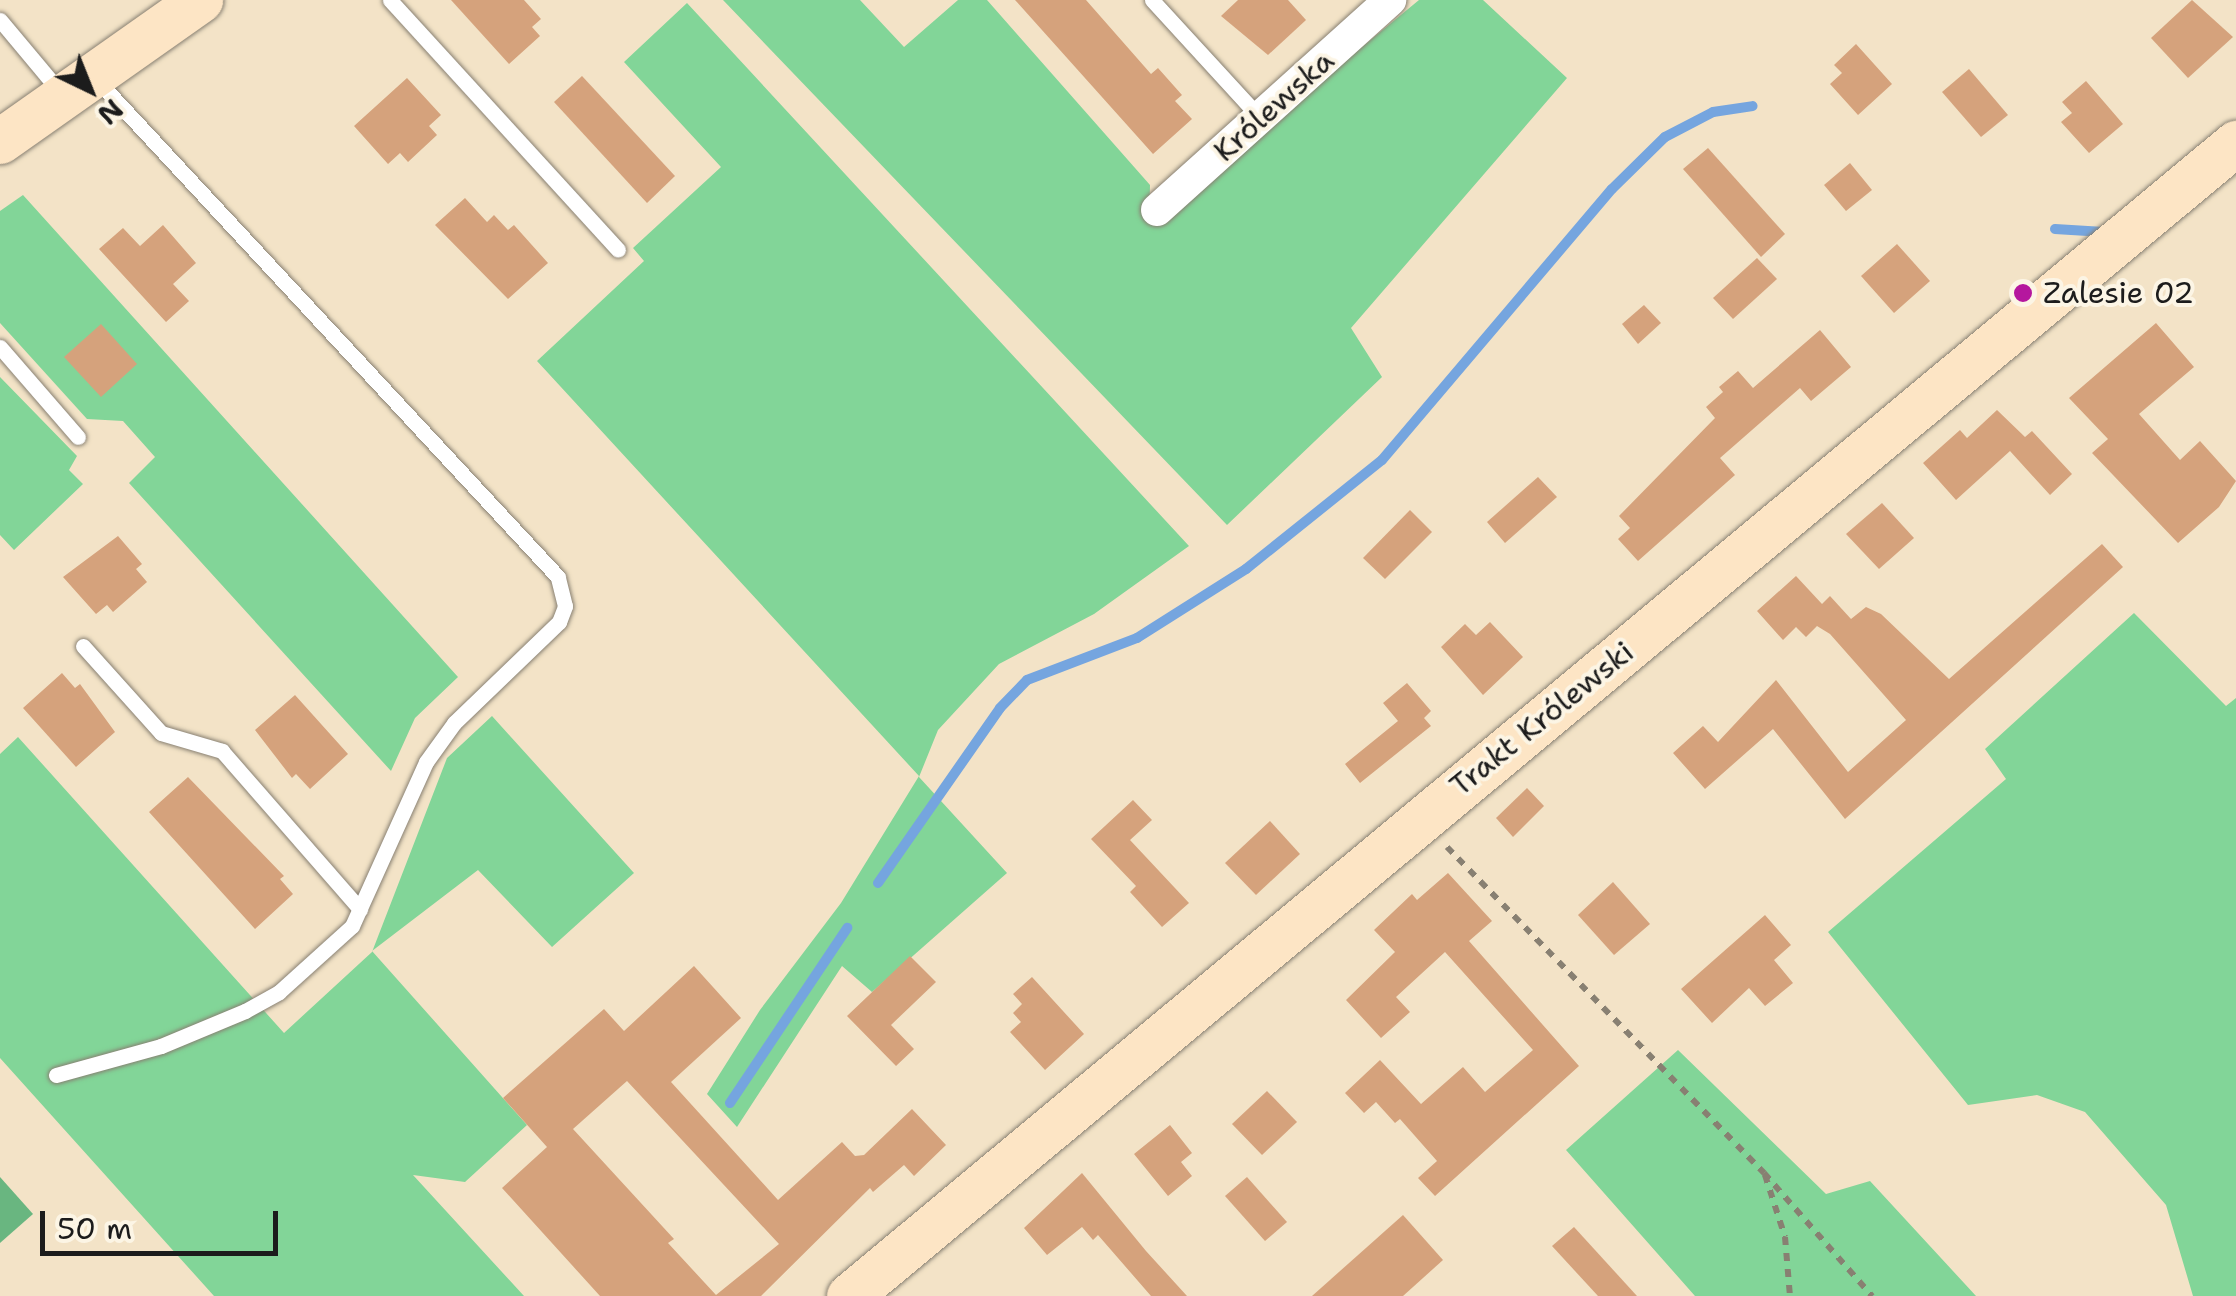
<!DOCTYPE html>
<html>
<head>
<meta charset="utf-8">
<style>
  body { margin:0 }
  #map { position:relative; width:2236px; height:1296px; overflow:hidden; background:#f3e3c7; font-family:"Shantell Sans",sans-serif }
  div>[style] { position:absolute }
  .green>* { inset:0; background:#82d598 }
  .forest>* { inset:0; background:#69b680 }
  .stream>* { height:10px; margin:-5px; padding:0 5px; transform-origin:5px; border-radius:5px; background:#75a5df }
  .building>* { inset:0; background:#d5a27c }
  .path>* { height:6px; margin-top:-3px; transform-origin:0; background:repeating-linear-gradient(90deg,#888072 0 8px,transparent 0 16px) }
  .roads { filter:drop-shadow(0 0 2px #888072) drop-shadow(0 0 2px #888072) }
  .lane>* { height:15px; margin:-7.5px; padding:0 7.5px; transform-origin:7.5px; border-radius:7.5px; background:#fff }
  .street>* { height:32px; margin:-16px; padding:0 16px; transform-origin:16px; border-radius:16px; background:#fff }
  .secondary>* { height:45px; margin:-22.5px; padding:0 22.5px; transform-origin:22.5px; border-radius:22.5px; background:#fde5c5 }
  .dots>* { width:28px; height:28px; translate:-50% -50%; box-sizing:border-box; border:5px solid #fcf5e5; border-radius:50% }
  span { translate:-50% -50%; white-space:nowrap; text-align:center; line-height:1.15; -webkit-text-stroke:8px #fcf5e5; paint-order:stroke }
  .street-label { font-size:30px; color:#1c1c1c }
  .poi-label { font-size:30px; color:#1c1c1c }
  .left { translate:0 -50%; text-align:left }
  .north { position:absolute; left:40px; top:40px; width:100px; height:100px; -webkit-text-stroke:8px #fcf5e5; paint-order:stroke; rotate:137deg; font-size:28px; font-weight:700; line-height:40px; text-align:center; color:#1c1c1c }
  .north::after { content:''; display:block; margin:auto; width:35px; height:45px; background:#1c1c1c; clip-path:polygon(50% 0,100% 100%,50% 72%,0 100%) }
  .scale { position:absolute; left:40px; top:1211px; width:238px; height:45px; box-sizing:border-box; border:5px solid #1c1c1c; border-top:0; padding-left:12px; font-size:30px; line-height:35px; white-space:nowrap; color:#1c1c1c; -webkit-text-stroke:8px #fcf5e5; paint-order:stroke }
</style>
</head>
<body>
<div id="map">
  <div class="green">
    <div style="clip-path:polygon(723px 0,860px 0,904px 47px,958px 0,987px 0,1150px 185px,1149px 223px,1419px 0,1483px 0,1567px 78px,1351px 328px,1382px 377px,1227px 525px)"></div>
    <div style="clip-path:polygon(687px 3px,1189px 546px,1094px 614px,999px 664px,938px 730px,919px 777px,1007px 873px,872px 992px,842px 966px,737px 1127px,707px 1094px,760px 1010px,841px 903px,919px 776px,537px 361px,644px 261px,633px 248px,721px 167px,624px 62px)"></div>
    <div style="clip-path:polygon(23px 195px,458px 677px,415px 718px,391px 771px,129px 483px,155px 457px,123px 421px,87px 419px,0 323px,0 211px)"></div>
    <div style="clip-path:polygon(0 377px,77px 456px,69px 470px,83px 484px,14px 550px,0 535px)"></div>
    <div style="clip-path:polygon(2134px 613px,2226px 706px,2236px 698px,2236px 1296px,2193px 1296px,2166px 1205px,2085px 1112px,2037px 1095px,1968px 1105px,1828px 932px,2006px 779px,1985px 749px)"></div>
    <div style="clip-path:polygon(492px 716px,634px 873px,552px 947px,478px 870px,372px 951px,527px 1125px,465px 1182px,413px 1175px,524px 1296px,214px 1296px,0 1058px,0 754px,18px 737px,284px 1033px,372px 952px,447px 758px)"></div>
    <div style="clip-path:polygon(1678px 1050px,1826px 1194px,1870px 1181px,1976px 1296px,1695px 1296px,1566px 1150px)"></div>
  </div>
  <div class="forest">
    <div style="clip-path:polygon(0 1177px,33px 1214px,0 1243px)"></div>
  </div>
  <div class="stream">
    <div style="left:2055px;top:229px;width:49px;rotate:3.5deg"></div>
    <div style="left:878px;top:883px;width:213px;rotate:-55.1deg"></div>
    <div style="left:1000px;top:708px;width:39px;rotate:-46deg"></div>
    <div style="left:1027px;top:680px;width:118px;rotate:-20.9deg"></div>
    <div style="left:1137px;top:638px;width:129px;rotate:-32.3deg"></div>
    <div style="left:1246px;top:569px;width:174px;rotate:-38.7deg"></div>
    <div style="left:1382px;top:460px;width:355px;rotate:-49.7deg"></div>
    <div style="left:1612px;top:189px;width:74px;rotate:-44.5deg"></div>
    <div style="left:1665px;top:137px;width:54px;rotate:-27.5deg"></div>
    <div style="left:1713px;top:112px;width:40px;rotate:-8.5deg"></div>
    <div style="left:730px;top:1103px;width:211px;rotate:-56.2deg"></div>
  </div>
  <div class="building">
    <div style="clip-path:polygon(451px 0,524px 0,541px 19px,532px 27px,540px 36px,509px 64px)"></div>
    <div style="clip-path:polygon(1015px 0,1086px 0,1151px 74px,1158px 68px,1182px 95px,1175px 101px,1192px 119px,1153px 154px)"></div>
    <div style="clip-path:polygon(1238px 0,1288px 0,1306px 20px,1268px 55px,1221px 16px)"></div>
    <div style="clip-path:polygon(2192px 0,2233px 37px,2188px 78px,2151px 38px)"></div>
    <div style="clip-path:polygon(1856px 44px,1892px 84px,1858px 115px,1830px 84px,1842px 73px,1834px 65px)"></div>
    <div style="clip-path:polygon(1969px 69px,2008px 115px,1981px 137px,1942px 92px)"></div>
    <div style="clip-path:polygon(582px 76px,675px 176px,647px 203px,554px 102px)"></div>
    <div style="clip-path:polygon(407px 78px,441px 115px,429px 126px,437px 135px,408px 162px,400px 153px,388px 164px,354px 126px)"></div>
    <div style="clip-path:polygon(2086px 81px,2123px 124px,2089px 153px,2061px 122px,2072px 113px,2062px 102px)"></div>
    <div style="clip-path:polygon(1708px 148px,1785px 234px,1761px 257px,1683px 169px)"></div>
    <div style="clip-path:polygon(1850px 163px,1872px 190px,1846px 211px,1824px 185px)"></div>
    <div style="clip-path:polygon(465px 198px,487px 222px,494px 215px,508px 230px,514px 225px,548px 263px,508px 299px,435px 225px)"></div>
    <div style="clip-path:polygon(163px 225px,196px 263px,173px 284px,189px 301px,166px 322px,99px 249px,123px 228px,140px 246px)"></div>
    <div style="clip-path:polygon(1897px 244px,1930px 281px,1894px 313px,1861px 276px)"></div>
    <div style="clip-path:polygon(1757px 258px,1777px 279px,1733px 319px,1713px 298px)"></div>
    <div style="clip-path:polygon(1644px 305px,1661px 323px,1638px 344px,1622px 324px)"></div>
    <div style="clip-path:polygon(2156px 323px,2194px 367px,2139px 414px,2180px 460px,2200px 441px,2236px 481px,2219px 507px,2178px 543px,2092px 453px,2108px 439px,2069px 398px)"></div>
    <div style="clip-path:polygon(101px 324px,137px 364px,101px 397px,64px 357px)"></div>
    <div style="clip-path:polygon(1820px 330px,1851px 367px,1811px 401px,1800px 388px,1720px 458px,1735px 475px,1638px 561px,1618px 539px,1630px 528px,1619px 516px,1715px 418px,1706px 407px,1723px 392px,1719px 387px,1738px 371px,1753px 388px)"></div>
    <div style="clip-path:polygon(1997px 410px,2025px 437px,2032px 431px,2072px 474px,2050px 495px,2010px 451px,1956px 500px,1923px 463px,1960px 430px,1967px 438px)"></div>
    <div style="clip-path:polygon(1538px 477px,1557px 497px,1505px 543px,1487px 522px)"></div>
    <div style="clip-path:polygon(1882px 503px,1914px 538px,1879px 569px,1846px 534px)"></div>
    <div style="clip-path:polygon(1410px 510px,1432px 532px,1385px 579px,1363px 558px)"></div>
    <div style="clip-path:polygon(118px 536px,142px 564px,136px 569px,147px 582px,113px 612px,107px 605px,96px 614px,63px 577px)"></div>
    <div style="clip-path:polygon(2102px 544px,2123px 567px,1845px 819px,1773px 729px,1705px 789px,1673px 753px,1703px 726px,1718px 742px,1776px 680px,1848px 772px,1906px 720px,1830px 634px,1817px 626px,1806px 637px,1796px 627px,1783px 640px,1757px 611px,1796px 576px,1822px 604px,1830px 596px,1851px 619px,1866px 607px,1881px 614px,1949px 679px)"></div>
    <div style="clip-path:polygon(1490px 622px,1523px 657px,1483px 695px,1441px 647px,1465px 624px,1476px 635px)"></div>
    <div style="clip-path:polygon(62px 673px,75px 688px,80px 684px,115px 732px,76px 767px,23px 708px)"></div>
    <div style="clip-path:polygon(1407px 683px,1431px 711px,1424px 718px,1431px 726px,1360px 783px,1345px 764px,1398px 721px,1383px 703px)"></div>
    <div style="clip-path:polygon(295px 695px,348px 754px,310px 789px,296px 774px,292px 778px,255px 730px)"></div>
    <div style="clip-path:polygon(188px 777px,284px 876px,280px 879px,293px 894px,255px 929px,149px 812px)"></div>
    <div style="clip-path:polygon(1527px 788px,1544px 806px,1513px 837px,1496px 818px)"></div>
    <div style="clip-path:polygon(1133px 800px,1152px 820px,1130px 840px,1189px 903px,1162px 927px,1130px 892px,1136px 886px,1091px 839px)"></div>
    <div style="clip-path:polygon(1270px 821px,1300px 854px,1256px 895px,1225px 863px)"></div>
    <div style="clip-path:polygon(1448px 873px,1492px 921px,1469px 941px,1579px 1066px,1435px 1196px,1418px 1178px,1437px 1161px,1400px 1119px,1395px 1123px,1376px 1102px,1364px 1113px,1345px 1093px,1380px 1060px,1421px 1104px,1463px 1067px,1485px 1092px,1533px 1050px,1445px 952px,1396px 997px,1410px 1012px,1381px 1038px,1346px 1000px,1395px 952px,1374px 930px,1412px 894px,1417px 900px)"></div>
    <div style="clip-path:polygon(1613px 882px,1650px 924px,1614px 955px,1578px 915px)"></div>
    <div style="clip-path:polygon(1765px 915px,1791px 945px,1774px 960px,1793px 983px,1765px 1006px,1749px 988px,1712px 1023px,1681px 989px)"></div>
    <div style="clip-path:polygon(910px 956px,936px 982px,891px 1025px,914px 1049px,896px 1066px,847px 1016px)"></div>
    <div style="clip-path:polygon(evenodd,694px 966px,741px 1018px,671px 1082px,778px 1200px,842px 1142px,855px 1156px,864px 1155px,912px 1109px,946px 1145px,914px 1176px,904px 1165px,873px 1192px,870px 1188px,761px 1296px,600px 1296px,502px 1188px,547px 1147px,503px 1098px,604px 1009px,624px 1031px,694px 966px,627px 1081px,779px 1244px,716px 1295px,668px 1243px,674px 1239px,573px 1129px,627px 1081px)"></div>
    <div style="clip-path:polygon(1032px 977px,1084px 1034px,1045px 1070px,1010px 1032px,1021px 1022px,1013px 1013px,1022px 1004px,1013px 994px)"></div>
    <div style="clip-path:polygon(1267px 1091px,1297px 1122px,1262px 1155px,1232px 1124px)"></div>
    <div style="clip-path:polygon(1170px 1125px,1192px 1153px,1181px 1162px,1192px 1176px,1168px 1196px,1134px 1154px)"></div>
    <div style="clip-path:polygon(1082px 1173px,1146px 1251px,1187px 1296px,1151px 1296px,1098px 1235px,1093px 1240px,1082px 1227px,1047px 1255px,1024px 1228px)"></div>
    <div style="clip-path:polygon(1247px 1177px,1287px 1222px,1265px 1241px,1225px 1196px)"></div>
    <div style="clip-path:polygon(1403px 1215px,1443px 1260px,1403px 1296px,1312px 1296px)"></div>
    <div style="clip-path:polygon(1574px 1227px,1637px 1296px,1598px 1296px,1552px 1246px)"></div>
  </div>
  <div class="path">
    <div style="left:1447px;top:847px;width:455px;rotate:45.8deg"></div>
    <div style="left:1764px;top:1173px;width:164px;rotate:48.7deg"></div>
    <div style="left:1765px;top:1175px;width:65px;rotate:72.1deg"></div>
    <div style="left:1785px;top:1237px;width:59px;rotate:85.2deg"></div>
  </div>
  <div class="roads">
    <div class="lane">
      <div style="left:390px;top:0;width:338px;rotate:47.6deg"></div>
      <div style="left:1152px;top:0;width:163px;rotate:47.5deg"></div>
      <div style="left:0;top:20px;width:95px;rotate:50.1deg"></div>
      <div style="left:0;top:347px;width:119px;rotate:49.1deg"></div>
      <div style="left:83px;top:646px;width:117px;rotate:48.1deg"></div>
      <div style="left:161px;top:733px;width:64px;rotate:16.4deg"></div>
      <div style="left:222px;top:751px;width:210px;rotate:48.9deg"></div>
      <div style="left:56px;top:1075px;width:109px;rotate:-15.4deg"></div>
      <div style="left:161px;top:1046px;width:91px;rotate:-22.6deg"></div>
      <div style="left:245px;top:1011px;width:39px;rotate:-29deg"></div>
      <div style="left:279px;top:992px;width:98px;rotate:-42.1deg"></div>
      <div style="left:352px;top:926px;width:180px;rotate:-65.7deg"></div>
      <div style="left:426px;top:762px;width:48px;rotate:-54.3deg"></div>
      <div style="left:454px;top:723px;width:146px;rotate:-43.9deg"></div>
      <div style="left:559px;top:622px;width:17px;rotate:-69deg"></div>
      <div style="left:565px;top:606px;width:30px;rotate:-104deg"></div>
      <div style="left:558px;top:577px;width:681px;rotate:-132.86deg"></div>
    </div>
    <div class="street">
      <div style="left:1157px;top:210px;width:314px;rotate:-42deg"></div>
    </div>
    <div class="secondary">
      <div style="left:0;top:141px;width:245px;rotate:-35.2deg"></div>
      <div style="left:849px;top:1296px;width:1804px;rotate:-39.74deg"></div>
    </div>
  </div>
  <div class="dots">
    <div style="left:2023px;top:293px;background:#b5179e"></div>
  </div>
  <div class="street-label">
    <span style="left:1274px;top:106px;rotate:-42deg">Królewska</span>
    <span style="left:1542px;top:719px;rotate:-39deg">Trakt Królewski</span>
  </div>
  <div class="poi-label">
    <span class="left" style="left:2043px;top:293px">Zalesie 02</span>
  </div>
  <div class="north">N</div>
  <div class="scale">50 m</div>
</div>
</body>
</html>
